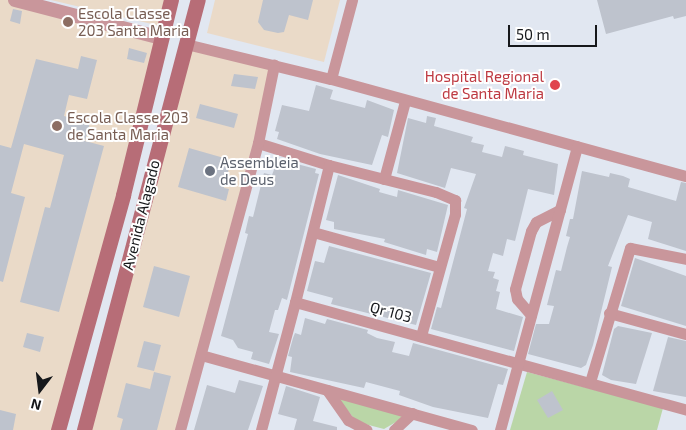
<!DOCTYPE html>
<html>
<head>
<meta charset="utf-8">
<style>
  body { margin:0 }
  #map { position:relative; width:686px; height:430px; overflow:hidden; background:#e1e7f1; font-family:"Exo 2",sans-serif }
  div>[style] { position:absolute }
  .commercial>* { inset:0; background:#eadac8 }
  .green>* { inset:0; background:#bad6a7 }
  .building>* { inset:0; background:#bec3cd }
  .minor>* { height:11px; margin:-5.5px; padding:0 5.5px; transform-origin:5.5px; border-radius:5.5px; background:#c9969b }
  .tertiary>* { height:14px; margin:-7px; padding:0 7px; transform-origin:7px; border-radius:7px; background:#c9969b }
  .secondary>* { height:15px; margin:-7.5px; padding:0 7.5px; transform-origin:7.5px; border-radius:7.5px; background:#b76d77 }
  .dots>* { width:14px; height:14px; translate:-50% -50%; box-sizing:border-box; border:2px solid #fff; border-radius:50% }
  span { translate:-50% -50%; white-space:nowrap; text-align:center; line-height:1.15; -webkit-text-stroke:4px #fff; paint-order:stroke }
  .education-label { font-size:15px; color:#785e54 }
  .left { translate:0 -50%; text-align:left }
  .health-label { font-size:15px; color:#be3a42 }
  .right { translate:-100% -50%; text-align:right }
  .worship-label { font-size:15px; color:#5b616d }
  .street-label { font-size:15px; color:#16181b }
  .north { position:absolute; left:15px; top:365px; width:50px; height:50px; -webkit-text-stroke:4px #fff; paint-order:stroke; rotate:195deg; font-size:14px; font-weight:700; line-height:20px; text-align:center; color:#16181b }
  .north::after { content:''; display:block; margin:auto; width:18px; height:22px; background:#16181b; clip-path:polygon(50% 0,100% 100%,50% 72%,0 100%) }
  .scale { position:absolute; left:508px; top:25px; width:89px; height:22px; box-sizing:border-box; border:2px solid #16181b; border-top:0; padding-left:6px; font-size:15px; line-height:18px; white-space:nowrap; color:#16181b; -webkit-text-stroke:4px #fff; paint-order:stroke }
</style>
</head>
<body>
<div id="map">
  <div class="commercial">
    <div style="clip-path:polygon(0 0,16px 0,161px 38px,56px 430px,0 430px)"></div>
    <div style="clip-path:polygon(51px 0,166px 0,160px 26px)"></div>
    <div style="clip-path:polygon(215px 0,340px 0,324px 62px,207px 33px)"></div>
    <div style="clip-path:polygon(186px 44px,274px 65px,177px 430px,83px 430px)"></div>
  </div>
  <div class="green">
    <div style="clip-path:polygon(527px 372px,663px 408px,657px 430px,510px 430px)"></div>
    <div style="clip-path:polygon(334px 394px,408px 415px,384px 429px,357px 422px)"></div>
  </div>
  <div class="building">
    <div style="clip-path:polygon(263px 0,313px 0,308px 20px,289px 15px,284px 32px,278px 33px,264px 30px,258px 22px)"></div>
    <div style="clip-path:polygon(597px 0,686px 0,686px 16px,674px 19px,673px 16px,606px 34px)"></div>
    <div style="clip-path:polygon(13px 9px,22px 11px,20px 24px,10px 21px)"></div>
    <div style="clip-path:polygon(129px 48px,147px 53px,144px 63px,127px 59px)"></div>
    <div style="clip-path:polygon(81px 56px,97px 60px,87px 99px,69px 95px,64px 116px,90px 123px,85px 141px,104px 146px,59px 312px,20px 302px,45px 207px,50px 208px,64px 155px,24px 144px,11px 193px,25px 197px,3px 282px,0 281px,0 145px,11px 148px,36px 59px,78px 69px)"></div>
    <div style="clip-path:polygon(234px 74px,258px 77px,255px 89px,231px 86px)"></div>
    <div style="clip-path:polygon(316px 85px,333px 90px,330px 99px,365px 108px,367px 100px,394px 110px,388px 137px,382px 135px,372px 165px,320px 154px,277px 139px,279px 132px,275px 131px,282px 105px,309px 111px)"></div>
    <div style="clip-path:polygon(200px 104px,238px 114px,234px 128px,196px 118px)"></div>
    <div style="clip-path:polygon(427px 116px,436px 118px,434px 126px,473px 137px,471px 142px,484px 145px,482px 152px,502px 157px,505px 146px,524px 151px,523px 155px,558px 164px,554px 195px,528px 189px,515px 241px,507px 239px,503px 256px,493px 253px,488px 271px,495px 272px,493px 278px,499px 280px,496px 291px,500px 292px,496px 309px,523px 317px,514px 351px,431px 329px,437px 307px,441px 308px,467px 209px,464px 208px,476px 174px,451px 168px,445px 188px,397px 173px,408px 118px,426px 123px)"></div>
    <div style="clip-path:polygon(189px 148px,231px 160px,224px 188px,229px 189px,226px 201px,178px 187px)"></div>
    <div style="clip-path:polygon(278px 159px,316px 169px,315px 173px,319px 174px,287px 300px,282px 298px,278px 310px,275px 310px,269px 332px,279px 334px,269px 364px,251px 359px,253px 352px,238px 348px,233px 340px,221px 336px,248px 234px,245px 233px,249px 216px,253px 217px,264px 173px,272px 175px)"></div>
    <div style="clip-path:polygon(582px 171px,609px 177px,610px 173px,623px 176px,630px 179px,628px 187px,676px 201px,681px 182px,686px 183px,686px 251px,648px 239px,652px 222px,628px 215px,608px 266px,612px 267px,593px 345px,586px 365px,581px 368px,528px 354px,536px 324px,549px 324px,554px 306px,547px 305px,556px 270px,561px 271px,567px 247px,570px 237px,566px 236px,570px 219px,573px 219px)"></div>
    <div style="clip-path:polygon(338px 175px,380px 189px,379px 192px,397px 197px,398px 190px,448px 205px,437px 252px,427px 249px,426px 255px,384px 242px,385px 239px,334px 229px,334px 222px,326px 220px)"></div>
    <div style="clip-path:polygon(329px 246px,431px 273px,416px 325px,331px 304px,333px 298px,307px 291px,315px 261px,324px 263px)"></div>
    <div style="clip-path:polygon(635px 258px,686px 276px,686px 326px,621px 306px)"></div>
    <div style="clip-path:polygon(154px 266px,190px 276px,179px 317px,143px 307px)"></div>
    <div style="clip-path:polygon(305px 318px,325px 324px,327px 319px,368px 330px,367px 333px,377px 338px,395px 342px,392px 352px,409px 356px,413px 343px,508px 369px,503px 385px,498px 384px,488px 418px,433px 407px,399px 395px,400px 391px,366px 382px,364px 388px,290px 372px,292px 357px,288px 356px,293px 338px,295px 333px,301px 335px)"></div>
    <div style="clip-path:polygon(618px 326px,652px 333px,636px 384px,611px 380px,602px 375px,614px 329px)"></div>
    <div style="clip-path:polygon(27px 333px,44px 337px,40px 352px,23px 347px)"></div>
    <div style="clip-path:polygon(668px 337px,686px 341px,686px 397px,653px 391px)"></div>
    <div style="clip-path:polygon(144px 341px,161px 345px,154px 371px,137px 367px)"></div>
    <div style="clip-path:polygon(154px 372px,171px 376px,157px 430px,120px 430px,123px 419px,117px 417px,126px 383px,150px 389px)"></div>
    <div style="clip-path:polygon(239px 380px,263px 386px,248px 430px,194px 430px,207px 385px,235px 393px)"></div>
    <div style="clip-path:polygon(286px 386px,320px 397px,313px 421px,337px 427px,337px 430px,294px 430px,297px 419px,278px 414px)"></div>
    <div style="clip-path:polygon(552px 391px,563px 410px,548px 418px,537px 400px)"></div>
    <div style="clip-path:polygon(0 410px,16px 414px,13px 430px,0 430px)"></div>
  </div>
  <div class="minor">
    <div style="left:186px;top:44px;width:149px;rotate:13.6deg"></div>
    <div style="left:331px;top:79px;width:368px;rotate:15.3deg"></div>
    <div style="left:331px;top:79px;width:82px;rotate:-75.1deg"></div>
    <div style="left:258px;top:143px;width:74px;rotate:17.2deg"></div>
    <div style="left:329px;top:165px;width:141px;rotate:103.9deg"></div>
    <div style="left:295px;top:302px;width:406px;rotate:15.4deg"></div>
    <div style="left:329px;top:165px;width:110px;rotate:14.2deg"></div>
    <div style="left:436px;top:192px;width:21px;rotate:23deg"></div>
    <div style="left:455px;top:200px;width:14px;rotate:90deg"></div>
    <div style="left:455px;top:214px;width:127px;rotate:105.6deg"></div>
    <div style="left:384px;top:179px;width:81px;rotate:-74.9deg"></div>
    <div style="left:313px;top:232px;width:131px;rotate:15.5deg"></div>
    <div style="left:609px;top:313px;width:80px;rotate:15.3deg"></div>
    <div style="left:531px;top:315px;width:21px;rotate:-131deg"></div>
    <div style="left:517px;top:299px;width:10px;rotate:-101deg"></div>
    <div style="left:515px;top:289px;width:60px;rotate:-74.6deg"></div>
    <div style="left:531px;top:231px;width:10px;rotate:-61deg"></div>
    <div style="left:536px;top:222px;width:27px;rotate:-27deg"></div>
    <div style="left:201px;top:355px;width:281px;rotate:15.5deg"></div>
    <div style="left:590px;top:382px;width:140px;rotate:-73.4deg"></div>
    <div style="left:630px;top:248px;width:57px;rotate:11.1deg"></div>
    <div style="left:327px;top:390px;width:37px;rotate:55deg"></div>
    <div style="left:348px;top:420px;width:21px;rotate:28deg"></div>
    <div style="left:180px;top:430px;width:297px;rotate:-74.8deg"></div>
    <div style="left:258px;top:143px;width:80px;rotate:-78.4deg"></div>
    <div style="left:261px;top:430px;width:132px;rotate:-75.1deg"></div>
    <div style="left:394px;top:430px;width:25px;rotate:-43deg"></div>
    <div style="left:500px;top:430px;width:294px;rotate:-74.8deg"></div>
  </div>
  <div class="tertiary">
    <div style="left:15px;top:0;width:151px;rotate:14.6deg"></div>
  </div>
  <div class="secondary">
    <div style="left:58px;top:430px;width:244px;rotate:-74.5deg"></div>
    <div style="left:123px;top:195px;width:201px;rotate:-76.2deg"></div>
    <div style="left:84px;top:430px;width:445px;rotate:-75.2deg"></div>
  </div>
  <div class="dots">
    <div style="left:68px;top:22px;background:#8d6e63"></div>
    <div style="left:555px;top:85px;background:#e0444e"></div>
    <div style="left:57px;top:126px;background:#8d6e63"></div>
    <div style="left:210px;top:171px;background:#6b7280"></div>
  </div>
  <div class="education-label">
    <span class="left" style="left:78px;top:22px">Escola Classe<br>203 Santa Maria</span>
    <span class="left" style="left:67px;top:126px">Escola Classe 203<br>de Santa Maria</span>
  </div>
  <div class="health-label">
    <span class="right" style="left:544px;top:85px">Hospital Regional<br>de Santa Maria</span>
  </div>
  <div class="worship-label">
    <span class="left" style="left:220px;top:171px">Assembleia<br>de Deus</span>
  </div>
  <div class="street-label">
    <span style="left:141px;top:215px;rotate:-76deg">Avenida Alagado</span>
    <span style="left:391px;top:312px;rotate:15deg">Qr 103</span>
  </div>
  <div class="north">N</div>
  <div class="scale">50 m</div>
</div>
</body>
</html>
